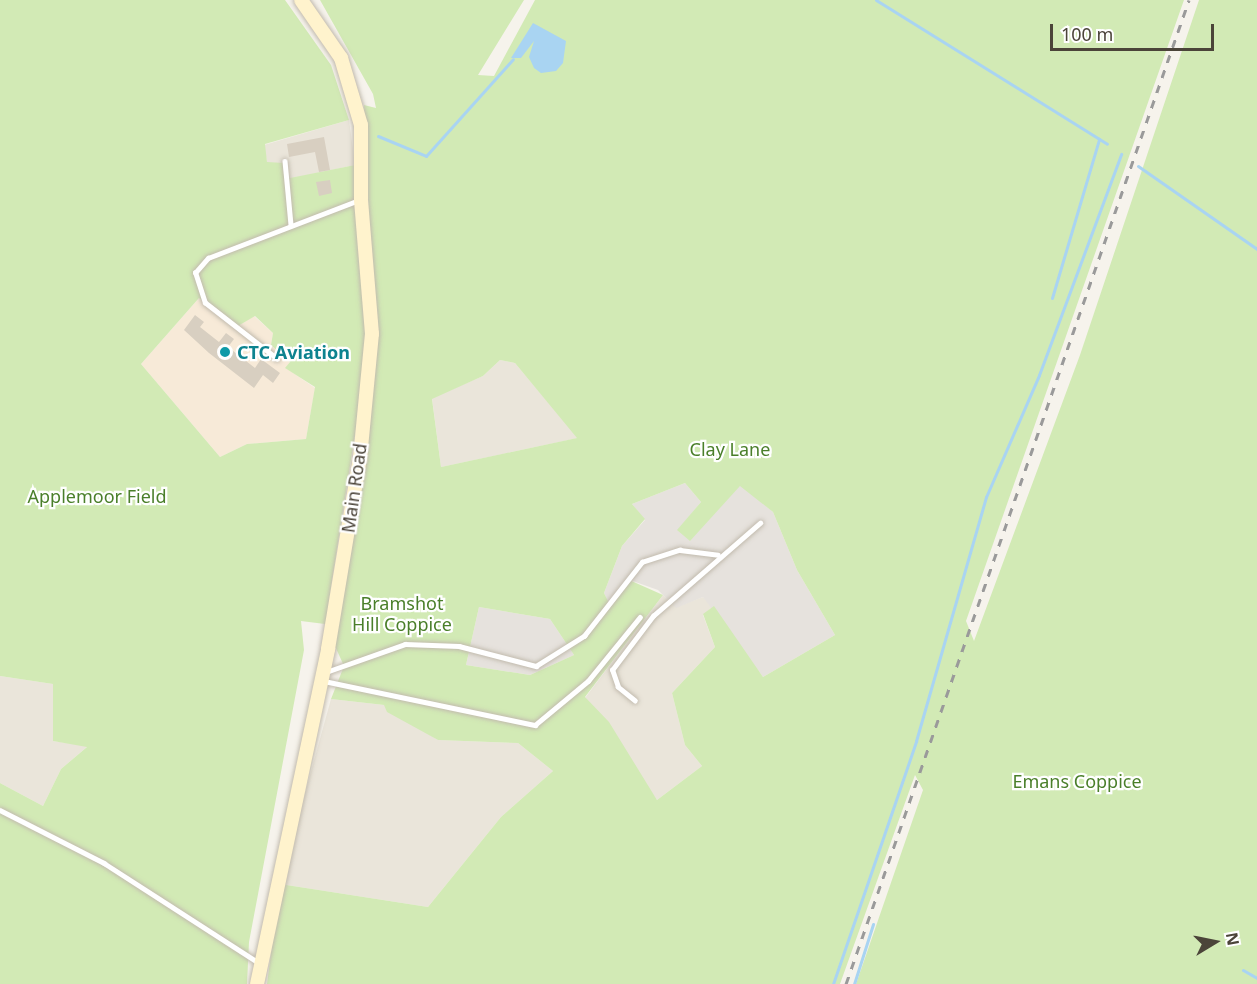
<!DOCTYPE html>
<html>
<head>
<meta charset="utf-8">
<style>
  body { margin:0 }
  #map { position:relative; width:1257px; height:984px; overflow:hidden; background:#f6f3ec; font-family:"Noto Sans",sans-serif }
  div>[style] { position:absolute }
  .residential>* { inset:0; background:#eae5da }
  .commercial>* { inset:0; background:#f7ead8 }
  .industrial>* { inset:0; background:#e6e2dd }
  .green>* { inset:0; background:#d2eab5 }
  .water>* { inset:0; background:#a9d4f2 }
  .stream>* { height:3px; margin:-1.5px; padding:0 1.5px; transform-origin:1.5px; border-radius:1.5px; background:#a9d4f2 }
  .building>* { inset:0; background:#d8cfc1 }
  .roads { filter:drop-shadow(0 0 2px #c2bbae) drop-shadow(0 0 2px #c2bbae) }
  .lane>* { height:4.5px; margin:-2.25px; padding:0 2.25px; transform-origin:2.25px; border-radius:2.25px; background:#fff }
  .secondary>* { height:14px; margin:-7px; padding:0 7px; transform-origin:7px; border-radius:7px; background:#fff3cd }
  .rail>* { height:3px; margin-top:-1.5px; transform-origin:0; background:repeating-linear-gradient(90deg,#9a9a9a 0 8px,transparent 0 16px) }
  .dots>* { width:16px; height:16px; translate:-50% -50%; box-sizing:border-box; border:3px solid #fff; border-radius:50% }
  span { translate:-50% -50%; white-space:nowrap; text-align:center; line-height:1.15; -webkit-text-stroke:4.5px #fff; paint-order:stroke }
  .culture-label { font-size:18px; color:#0d838f; font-weight:700 }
  .left { translate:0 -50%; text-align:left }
  .park-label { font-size:18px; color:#4a7f2a }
  .street-label { font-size:18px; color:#4b4439 }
  .north { position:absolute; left:1185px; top:912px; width:60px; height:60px; -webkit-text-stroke:4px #fff; paint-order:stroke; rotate:80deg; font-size:16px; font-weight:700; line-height:24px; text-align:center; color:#4b4439 }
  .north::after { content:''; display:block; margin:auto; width:21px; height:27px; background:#4b4439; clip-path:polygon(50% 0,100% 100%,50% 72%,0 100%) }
  .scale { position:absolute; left:1050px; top:24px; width:164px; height:27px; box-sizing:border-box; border:3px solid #4b4439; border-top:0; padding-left:8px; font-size:18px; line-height:21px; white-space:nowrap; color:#4b4439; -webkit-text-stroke:4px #fff; paint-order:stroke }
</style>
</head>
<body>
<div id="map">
  <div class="residential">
    <div style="clip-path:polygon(349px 120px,355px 165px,284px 180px,267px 162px,264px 145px)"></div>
    <div style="clip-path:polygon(500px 360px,515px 363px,578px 438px,441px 467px,432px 398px,483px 376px)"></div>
    <div style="clip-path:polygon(663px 595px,676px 607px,703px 597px,714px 606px,703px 615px,715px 647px,672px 693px,685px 745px,702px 766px,657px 800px,585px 698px)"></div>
    <div style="clip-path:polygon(0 676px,53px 684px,53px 741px,88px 746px,61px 769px,43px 806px,0 783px)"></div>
    <div style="clip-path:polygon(331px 699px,384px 705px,438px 740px,518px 743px,553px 771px,501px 817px,428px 907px,280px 884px)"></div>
  </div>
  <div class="commercial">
    <div style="clip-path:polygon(200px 297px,238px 326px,254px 316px,273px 333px,271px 345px,290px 362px,286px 368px,315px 388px,306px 439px,247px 444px,220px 457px,141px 364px)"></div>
  </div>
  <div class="industrial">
    <div style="clip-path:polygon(685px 483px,701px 502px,678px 530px,741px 485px,773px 512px,797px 570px,835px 635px,763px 677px,703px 597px,676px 608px,658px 590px,627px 579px,609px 603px,604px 593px,622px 546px,645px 520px,632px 504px)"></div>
    <div style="clip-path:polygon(479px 607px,550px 619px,574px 655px,530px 675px,466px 665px)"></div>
  </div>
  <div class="green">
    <div style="clip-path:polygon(evenodd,0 0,285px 0,331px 65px,349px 120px,265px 144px,267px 162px,284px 163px,285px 179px,360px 164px,369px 218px,364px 105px,376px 108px,373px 94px,320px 0,524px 0,478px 75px,494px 76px,535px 0,1184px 0,966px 621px,974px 641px,1080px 355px,1199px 0,1257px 0,1257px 984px,856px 984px,923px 790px,915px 775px,840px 984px,267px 984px,280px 884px,428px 907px,501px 817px,553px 771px,518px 743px,438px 740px,387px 712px,384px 705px,331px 699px,344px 666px,325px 624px,301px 621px,304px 650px,249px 942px,247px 984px,0 984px,0 783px,43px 806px,61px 769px,87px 747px,53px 741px,53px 684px,0 676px,0 0,199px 298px,238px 326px,255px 316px,273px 333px,271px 345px,290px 362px,285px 368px,315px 387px,306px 439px,247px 444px,220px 457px,141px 364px,199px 298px,0 0,500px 360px,515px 363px,577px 438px,441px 467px,432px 399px,483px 376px,500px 360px,0 0,367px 369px,355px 495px,329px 600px,354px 440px,367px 369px,0 0,685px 483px,701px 502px,677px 530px,690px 541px,740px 486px,773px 512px,797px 570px,835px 635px,763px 677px,714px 606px,703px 614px,715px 647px,672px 693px,685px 745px,702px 766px,657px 800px,609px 722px,585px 697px,663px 595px,627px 579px,609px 603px,604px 593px,622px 546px,645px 519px,632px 504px,685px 483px,0 0,479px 607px,550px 619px,574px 655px,530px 675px,466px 665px,479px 607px)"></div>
  </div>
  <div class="water">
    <div style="clip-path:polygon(533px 23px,566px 41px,563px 63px,556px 71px,541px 73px,534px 68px,529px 57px,534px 41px,521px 58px,511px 58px)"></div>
  </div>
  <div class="stream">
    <div style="left:876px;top:0;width:272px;rotate:31.9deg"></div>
    <div style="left:378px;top:136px;width:52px;rotate:22.6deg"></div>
    <div style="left:426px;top:156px;width:130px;rotate:-48.1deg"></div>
    <div style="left:1138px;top:166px;width:145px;rotate:34.9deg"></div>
    <div style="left:1052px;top:298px;width:166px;rotate:-73.5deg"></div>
    <div style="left:1243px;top:970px;width:16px;rotate:30deg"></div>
    <div style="left:833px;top:984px;width:257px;rotate:-71.1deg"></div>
    <div style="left:916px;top:741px;width:254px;rotate:-74deg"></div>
    <div style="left:986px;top:497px;width:133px;rotate:-66.5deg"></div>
    <div style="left:1039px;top:375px;width:236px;rotate:-69.6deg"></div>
    <div style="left:854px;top:984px;width:63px;rotate:-72.4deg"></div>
  </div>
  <div class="building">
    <div style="clip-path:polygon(324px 137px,330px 170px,319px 172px,315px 152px,289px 157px,287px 144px)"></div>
    <div style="clip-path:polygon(330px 180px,332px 193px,319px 196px,316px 182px)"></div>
    <div style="clip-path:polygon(195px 315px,204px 322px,200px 327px,219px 342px,226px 333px,234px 339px,228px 347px,255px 368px,261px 359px,280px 373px,273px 383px,263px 375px,254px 388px,209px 353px,184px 330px)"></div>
  </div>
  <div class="roads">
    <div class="lane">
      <div style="left:285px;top:161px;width:64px;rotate:84.6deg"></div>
      <div style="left:277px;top:359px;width:91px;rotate:-142.1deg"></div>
      <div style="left:205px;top:303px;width:32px;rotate:-108deg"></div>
      <div style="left:195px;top:273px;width:20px;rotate:-49deg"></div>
      <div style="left:208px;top:258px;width:162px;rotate:-21deg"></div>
      <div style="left:326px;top:672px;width:84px;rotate:-19.5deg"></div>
      <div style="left:405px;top:644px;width:54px;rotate:2.1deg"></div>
      <div style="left:459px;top:646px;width:80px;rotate:14.6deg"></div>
      <div style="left:536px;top:666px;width:57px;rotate:-32deg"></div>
      <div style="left:584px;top:636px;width:94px;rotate:-51.9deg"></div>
      <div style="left:642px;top:562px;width:40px;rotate:-18deg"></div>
      <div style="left:680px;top:550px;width:38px;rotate:7deg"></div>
      <div style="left:324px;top:681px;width:216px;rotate:11.8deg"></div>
      <div style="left:535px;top:725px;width:69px;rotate:-39.7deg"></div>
      <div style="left:588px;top:681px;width:82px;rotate:-50.9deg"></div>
      <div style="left:635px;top:701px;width:22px;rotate:-141deg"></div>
      <div style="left:618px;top:687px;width:18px;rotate:-109deg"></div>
      <div style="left:612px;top:670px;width:68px;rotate:-52.8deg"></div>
      <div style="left:653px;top:616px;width:142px;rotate:-41deg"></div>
      <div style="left:0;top:810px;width:117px;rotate:27deg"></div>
      <div style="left:104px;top:863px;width:184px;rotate:32.8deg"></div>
    </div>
    <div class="secondary">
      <div style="left:257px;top:984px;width:342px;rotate:-78deg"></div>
      <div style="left:328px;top:649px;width:194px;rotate:-80.5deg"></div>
      <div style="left:360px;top:458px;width:125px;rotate:-84.5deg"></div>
      <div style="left:372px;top:334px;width:135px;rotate:-94.7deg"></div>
      <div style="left:361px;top:199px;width:74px;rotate:-90deg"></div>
      <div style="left:361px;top:125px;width:70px;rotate:-106.6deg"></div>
      <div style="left:341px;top:58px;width:70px;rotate:-124.6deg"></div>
    </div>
  </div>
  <div class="rail">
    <div style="left:846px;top:984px;width:1042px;rotate:-70.78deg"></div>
  </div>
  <div class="dots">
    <div style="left:225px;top:352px;background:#0f9aa8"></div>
  </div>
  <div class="culture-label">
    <span class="left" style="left:237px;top:352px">CTC Aviation</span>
  </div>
  <div class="park-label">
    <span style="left:730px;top:449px">Clay Lane</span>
    <span style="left:97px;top:496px">Applemoor Field</span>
    <span style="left:402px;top:614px">Bramshot<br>Hill Coppice</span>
    <span style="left:1077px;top:781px">Emans Coppice</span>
  </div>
  <div class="street-label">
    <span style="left:354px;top:488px;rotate:-82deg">Main Road</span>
  </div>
  <div class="north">N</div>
  <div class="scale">100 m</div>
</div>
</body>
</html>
